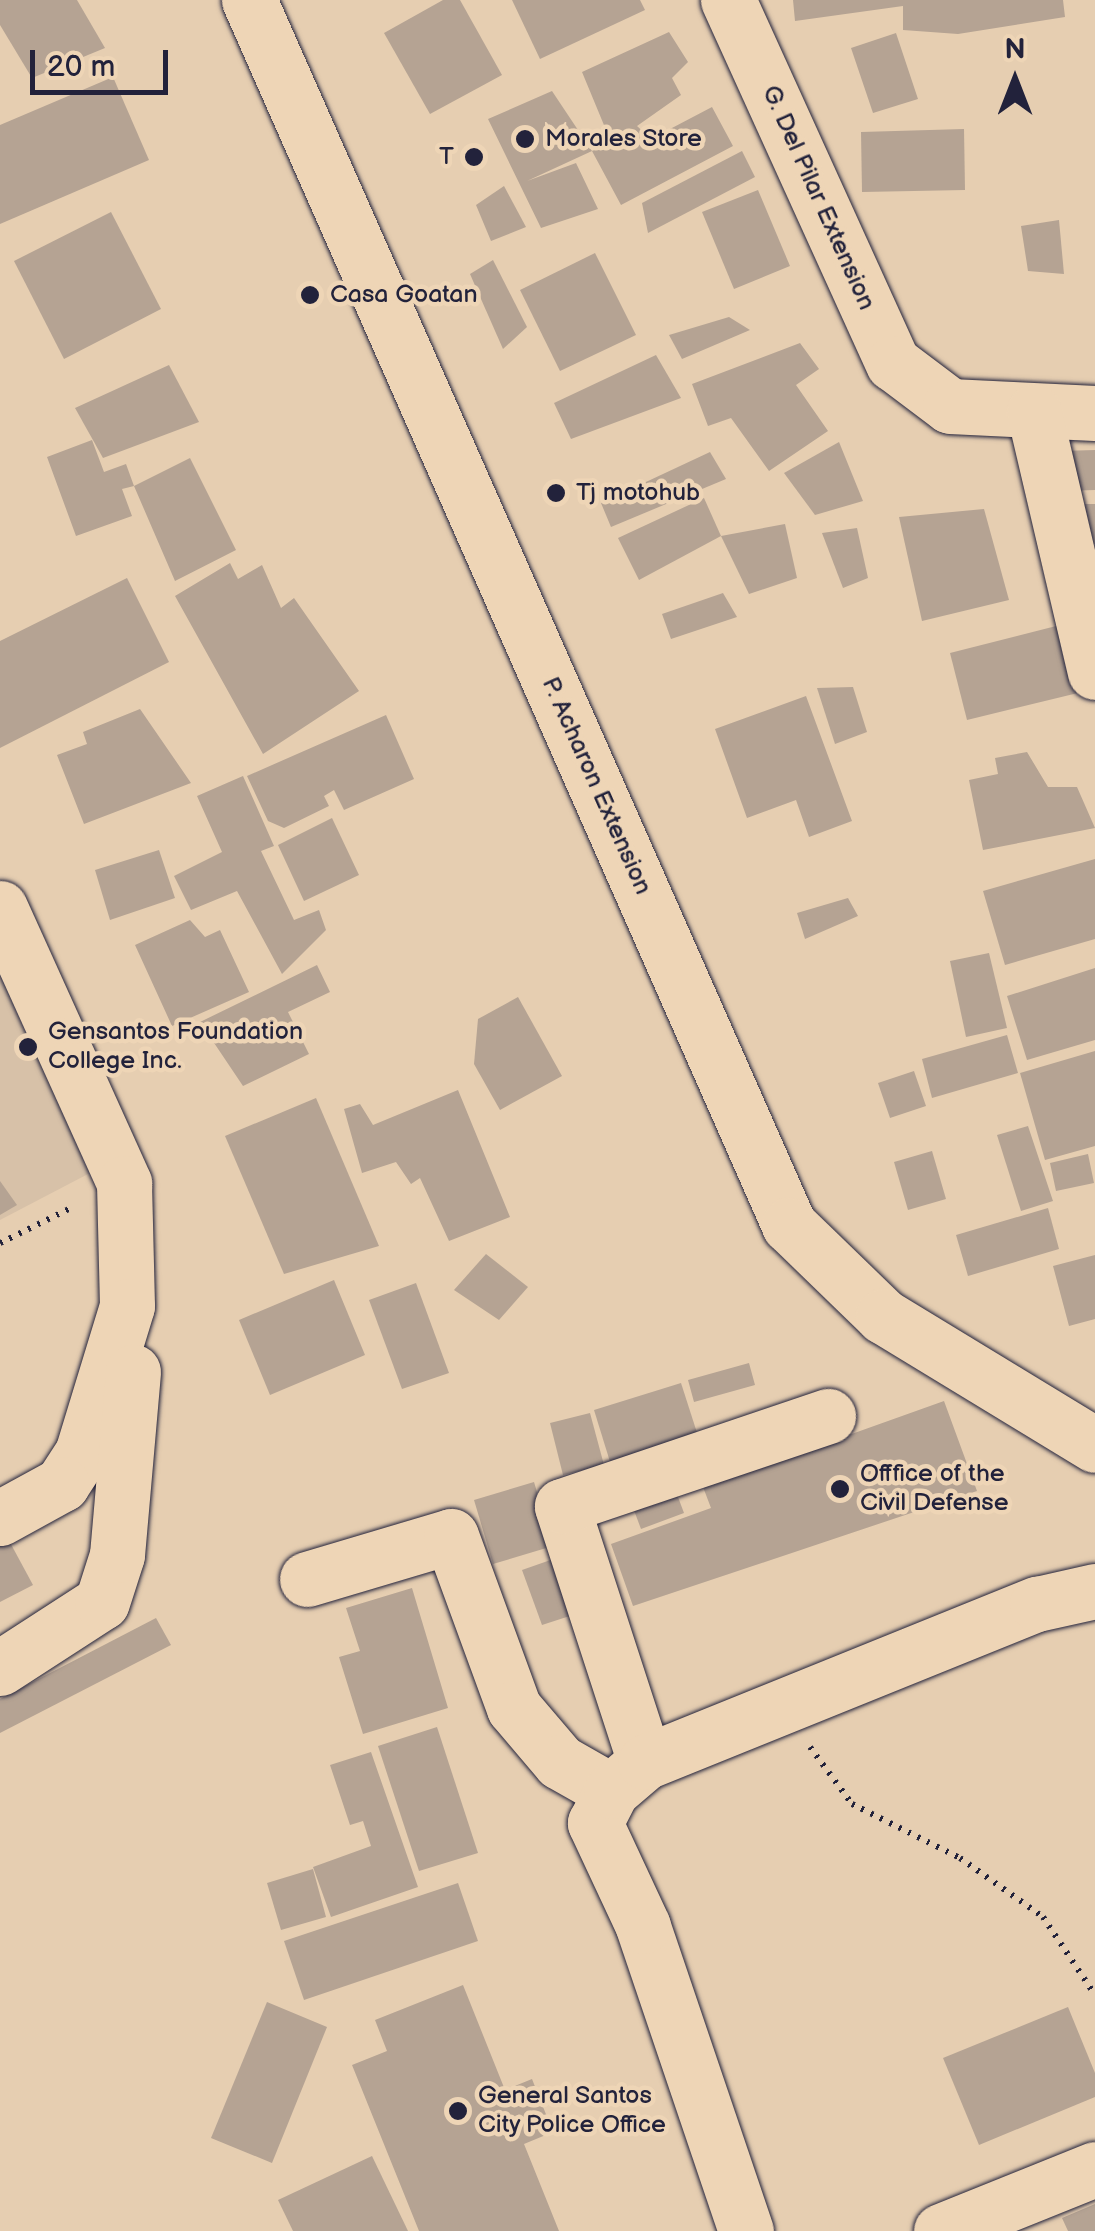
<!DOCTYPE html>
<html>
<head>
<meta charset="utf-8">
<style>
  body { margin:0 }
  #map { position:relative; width:1095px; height:2231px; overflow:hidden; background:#e6ceb1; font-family:"Balsamiq Sans",sans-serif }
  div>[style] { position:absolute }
  .built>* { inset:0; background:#d7c1a8 }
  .building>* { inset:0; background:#b5a393 }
  .path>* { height:6px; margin-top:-3px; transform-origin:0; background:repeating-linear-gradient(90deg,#22223b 0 2.5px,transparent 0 10.5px) }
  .roads { filter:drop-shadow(0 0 2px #22223b) drop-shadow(0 0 2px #22223b) }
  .minor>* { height:55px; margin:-27.5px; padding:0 27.5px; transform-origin:27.5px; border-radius:27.5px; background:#eed5b6 }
  .major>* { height:55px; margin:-27.5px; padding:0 27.5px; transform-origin:27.5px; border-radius:27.5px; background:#eed5b6 }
  .dots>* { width:28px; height:28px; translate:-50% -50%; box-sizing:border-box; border:5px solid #eed5b6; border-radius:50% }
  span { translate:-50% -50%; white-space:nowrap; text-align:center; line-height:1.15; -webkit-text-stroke:9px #eed5b6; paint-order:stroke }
  .poi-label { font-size:25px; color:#22223b }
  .left { translate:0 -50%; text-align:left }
  .right { translate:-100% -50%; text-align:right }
  .street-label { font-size:25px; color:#22223b }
  .north { position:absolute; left:965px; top:30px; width:100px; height:100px; -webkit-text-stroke:8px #eed5b6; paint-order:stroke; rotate:0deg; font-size:28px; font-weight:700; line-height:40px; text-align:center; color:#22223b }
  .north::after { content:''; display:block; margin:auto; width:35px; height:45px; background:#22223b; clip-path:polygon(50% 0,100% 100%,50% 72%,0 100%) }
  .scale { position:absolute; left:30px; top:50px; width:138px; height:45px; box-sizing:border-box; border:5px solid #22223b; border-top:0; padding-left:12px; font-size:30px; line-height:35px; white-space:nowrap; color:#22223b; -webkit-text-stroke:8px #eed5b6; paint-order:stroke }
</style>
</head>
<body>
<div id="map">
  <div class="built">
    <div style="clip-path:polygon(0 932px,111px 1162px,0 1220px)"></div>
  </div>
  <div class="building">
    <div style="clip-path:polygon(0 0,77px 0,105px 48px,32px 78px,0 25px)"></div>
    <div style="clip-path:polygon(443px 0,460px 0,502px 75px,430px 114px,384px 33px)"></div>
    <div style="clip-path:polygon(512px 0,640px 0,645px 10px,540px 59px)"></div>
    <div style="clip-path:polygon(793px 0,1063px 0,1065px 17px,958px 34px,903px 30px,903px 6px,795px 21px)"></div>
    <div style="clip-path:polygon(669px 32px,688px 62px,672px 78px,681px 95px,637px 126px,651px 139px,712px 107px,733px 146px,621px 205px,592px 151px,527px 181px,576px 163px,598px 209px,541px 228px,488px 119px,552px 91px,592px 151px,611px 142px,582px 72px)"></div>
    <div style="clip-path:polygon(896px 33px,918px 99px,873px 113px,851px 48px)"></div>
    <div style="clip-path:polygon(113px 77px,149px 160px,0 224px,0 125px)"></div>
    <div style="clip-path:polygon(964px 129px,965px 190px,862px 192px,861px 132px)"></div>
    <div style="clip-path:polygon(742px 151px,755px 177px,648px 233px,642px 203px)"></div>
    <div style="clip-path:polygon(504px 186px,526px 227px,491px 241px,476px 205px)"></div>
    <div style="clip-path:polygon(758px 190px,790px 266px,734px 289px,702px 212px)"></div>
    <div style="clip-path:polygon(111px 212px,161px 309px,64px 359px,14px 261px)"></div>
    <div style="clip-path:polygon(1059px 220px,1064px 274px,1028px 271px,1021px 226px)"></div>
    <div style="clip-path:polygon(595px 253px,636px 335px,560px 371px,520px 290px)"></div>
    <div style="clip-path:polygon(493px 260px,527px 327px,503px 349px,470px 274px)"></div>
    <div style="clip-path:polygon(729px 317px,750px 330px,682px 359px,669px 335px)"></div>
    <div style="clip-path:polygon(800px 343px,819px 369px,796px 385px,828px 431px,769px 471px,731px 418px,708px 426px,692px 384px)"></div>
    <div style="clip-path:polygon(656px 355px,681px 398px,571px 439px,554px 403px)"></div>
    <div style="clip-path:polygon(169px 365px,199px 422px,103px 458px,75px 408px)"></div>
    <div style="clip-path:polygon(92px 440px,104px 472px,126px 464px,134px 486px,190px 458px,236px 550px,175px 581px,134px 486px,122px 489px,132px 516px,76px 536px,47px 457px)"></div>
    <div style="clip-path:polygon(839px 442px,863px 501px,815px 515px,784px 473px)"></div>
    <div style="clip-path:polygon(1095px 450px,1095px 490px,1062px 491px,1061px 451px)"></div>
    <div style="clip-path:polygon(710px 452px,726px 479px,611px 527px,601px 503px)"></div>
    <div style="clip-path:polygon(704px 498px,721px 536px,639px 580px,618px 538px)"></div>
    <div style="clip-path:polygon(1067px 504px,1095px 504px,1095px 544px,1078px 549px)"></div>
    <div style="clip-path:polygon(984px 509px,1009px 600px,922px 621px,899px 517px)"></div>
    <div style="clip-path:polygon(785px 524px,797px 578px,749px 594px,721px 536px)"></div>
    <div style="clip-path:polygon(857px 528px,868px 578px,843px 588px,822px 533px)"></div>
    <div style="clip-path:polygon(230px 563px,238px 579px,262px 565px,281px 608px,294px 598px,359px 691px,263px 754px,175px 596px)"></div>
    <div style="clip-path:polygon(127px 578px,169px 662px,0 748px,0 641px)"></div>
    <div style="clip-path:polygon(723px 593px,737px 617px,671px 639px,662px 614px)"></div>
    <div style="clip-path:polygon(1064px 624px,1082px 692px,967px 720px,950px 653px)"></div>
    <div style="clip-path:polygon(853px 687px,867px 732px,835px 744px,817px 688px)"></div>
    <div style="clip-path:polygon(806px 696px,852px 821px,809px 837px,796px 800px,747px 818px,715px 729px)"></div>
    <div style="clip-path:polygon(140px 709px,191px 783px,84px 824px,57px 755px,87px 744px,83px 732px)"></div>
    <div style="clip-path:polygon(386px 715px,414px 779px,344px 810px,334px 790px,324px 796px,329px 806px,284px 828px,268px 821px,247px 776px)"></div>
    <div style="clip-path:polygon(1027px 752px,1048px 787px,1077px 787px,1095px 828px,983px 850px,969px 780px,998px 774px,995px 758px)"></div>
    <div style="clip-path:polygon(243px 776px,274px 846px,261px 851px,294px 920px,319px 910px,326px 930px,282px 974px,237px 891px,191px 910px,174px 876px,222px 852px,197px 796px)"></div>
    <div style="clip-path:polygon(332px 818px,359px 875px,304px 901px,278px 845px)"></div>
    <div style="clip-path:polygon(159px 850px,175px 898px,110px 920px,95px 870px)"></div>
    <div style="clip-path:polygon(1095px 859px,1095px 939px,1005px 965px,983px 891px)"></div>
    <div style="clip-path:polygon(848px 898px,858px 916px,805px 939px,797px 913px)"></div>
    <div style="clip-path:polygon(190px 920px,205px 937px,220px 930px,249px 992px,172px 1026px,135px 945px)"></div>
    <div style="clip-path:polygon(989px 953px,1007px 1028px,966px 1037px,950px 961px)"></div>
    <div style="clip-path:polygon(317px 965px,330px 992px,288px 1012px,309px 1054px,243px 1086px,200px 1022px)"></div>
    <div style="clip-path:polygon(1095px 968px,1095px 1040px,1027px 1060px,1007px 996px)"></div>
    <div style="clip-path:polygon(518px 997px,562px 1076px,500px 1110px,474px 1064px,478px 1019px)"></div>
    <div style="clip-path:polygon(1007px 1035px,1018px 1073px,932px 1098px,922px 1059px)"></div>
    <div style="clip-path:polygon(1095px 1051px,1095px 1146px,1045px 1160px,1020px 1073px)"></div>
    <div style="clip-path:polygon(914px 1071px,926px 1106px,890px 1118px,878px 1083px)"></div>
    <div style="clip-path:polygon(458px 1090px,510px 1217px,449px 1241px,420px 1178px,411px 1184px,396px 1162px,362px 1173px,344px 1109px,360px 1104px,373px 1125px)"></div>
    <div style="clip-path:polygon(316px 1098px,379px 1246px,284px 1274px,225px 1136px)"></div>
    <div style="clip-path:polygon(1028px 1126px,1053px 1201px,1021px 1211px,997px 1135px)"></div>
    <div style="clip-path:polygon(932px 1151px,946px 1199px,908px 1210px,894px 1162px)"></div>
    <div style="clip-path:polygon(1088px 1154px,1094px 1183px,1056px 1191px,1050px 1163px)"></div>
    <div style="clip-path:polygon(0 1181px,17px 1205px,0 1215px)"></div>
    <div style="clip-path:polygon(1048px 1208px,1059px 1249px,968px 1276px,956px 1235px)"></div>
    <div style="clip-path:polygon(486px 1254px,528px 1287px,499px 1320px,454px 1290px)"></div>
    <div style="clip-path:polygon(1095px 1255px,1095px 1319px,1069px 1326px,1053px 1266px)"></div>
    <div style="clip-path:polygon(334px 1280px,365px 1355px,270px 1395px,239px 1320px)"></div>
    <div style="clip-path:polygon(416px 1283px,449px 1373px,402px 1389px,369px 1300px)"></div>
    <div style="clip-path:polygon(749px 1363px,755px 1385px,694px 1402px,688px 1380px)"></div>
    <div style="clip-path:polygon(681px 1383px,699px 1439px,611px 1465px,594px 1410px)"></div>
    <div style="clip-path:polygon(944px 1401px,977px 1491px,633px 1606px,611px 1544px,711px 1508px,703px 1487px)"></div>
    <div style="clip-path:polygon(590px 1413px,604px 1465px,563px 1475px,550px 1423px)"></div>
    <div style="clip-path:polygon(672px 1481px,684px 1513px,641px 1529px,629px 1497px)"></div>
    <div style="clip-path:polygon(534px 1482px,553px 1546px,493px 1564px,474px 1500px)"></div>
    <div style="clip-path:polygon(6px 1535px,33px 1585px,0 1602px,0 1538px)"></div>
    <div style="clip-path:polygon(562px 1556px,582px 1612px,542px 1625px,522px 1570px)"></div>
    <div style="clip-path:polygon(412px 1588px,448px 1708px,363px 1734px,339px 1657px,360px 1651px,346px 1608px)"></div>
    <div style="clip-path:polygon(156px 1618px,171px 1645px,0 1733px,0 1699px)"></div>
    <div style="clip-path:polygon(437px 1727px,478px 1853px,419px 1871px,378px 1746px)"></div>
    <div style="clip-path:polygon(371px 1752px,418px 1887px,331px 1917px,313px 1867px,371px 1846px,363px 1821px,350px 1825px,330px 1765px)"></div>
    <div style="clip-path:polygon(313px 1869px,326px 1917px,281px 1930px,267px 1883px)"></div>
    <div style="clip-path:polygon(458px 1883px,478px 1941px,304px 2000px,284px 1941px)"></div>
    <div style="clip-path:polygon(463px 1985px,505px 2090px,532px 2079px,553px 2132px,524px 2144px,559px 2231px,419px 2231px,352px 2065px,387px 2051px,375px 2020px)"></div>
    <div style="clip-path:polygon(267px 2002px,327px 2027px,272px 2163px,211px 2138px)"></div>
    <div style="clip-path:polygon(1068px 2007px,1095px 2073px,1095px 2097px,979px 2145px,943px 2058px)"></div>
    <div style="clip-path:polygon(372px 2156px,408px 2231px,293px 2231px,278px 2200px)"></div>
    <div style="clip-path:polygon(1095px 2204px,1095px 2231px,1068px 2231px,1062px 2218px)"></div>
  </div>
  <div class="path">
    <div style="left:0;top:1243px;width:81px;rotate:-26.3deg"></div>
    <div style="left:810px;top:1747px;width:71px;rotate:53.6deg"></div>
    <div style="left:852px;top:1804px;width:121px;rotate:26.6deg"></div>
    <div style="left:960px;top:1858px;width:102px;rotate:35.4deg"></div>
    <div style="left:1043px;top:1917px;width:94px;rotate:56.3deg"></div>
  </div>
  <div class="roads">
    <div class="minor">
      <div style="left:728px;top:0;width:399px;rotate:65.6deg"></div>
      <div style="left:893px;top:363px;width:71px;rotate:37deg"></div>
      <div style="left:950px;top:406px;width:145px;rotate:2.8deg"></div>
      <div style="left:1034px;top:412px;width:267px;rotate:76.8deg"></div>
      <div style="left:0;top:908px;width:302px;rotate:65.7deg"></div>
      <div style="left:124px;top:1183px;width:123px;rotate:88.6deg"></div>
      <div style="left:127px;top:1306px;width:154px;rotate:107deg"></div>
      <div style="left:82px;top:1453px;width:37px;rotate:123deg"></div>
      <div style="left:62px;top:1484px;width:71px;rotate:151.3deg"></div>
      <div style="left:307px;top:1579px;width:150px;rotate:-16.6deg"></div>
      <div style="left:451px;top:1536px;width:183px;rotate:69.9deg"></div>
      <div style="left:514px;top:1708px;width:71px;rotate:49.6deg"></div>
      <div style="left:560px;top:1762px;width:59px;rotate:29.6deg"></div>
      <div style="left:0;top:1668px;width:121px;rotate:-32.9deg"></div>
      <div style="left:102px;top:1602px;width:49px;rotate:-72.3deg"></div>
      <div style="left:117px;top:1555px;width:184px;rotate:-85deg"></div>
      <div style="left:645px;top:1762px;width:269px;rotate:-108deg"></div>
      <div style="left:562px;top:1506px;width:281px;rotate:-18.7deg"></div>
      <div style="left:746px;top:2231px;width:322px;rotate:-108.7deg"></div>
      <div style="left:643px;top:1926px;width:114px;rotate:-115deg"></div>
      <div style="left:595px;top:1823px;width:36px;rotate:-63deg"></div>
      <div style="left:611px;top:1791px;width:45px;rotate:-40.5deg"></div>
      <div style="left:645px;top:1762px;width:423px;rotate:-22deg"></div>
      <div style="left:1037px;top:1604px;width:59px;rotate:-12.6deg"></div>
      <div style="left:941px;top:2231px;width:166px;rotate:-21.9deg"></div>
    </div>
    <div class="major">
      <div style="left:249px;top:0;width:1339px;rotate:66.21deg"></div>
      <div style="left:789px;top:1225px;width:131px;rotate:44.1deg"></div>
      <div style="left:883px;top:1316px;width:248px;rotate:31.3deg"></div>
    </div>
  </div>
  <div class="dots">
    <div style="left:525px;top:139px;background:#22223b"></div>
    <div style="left:474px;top:157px;background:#22223b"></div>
    <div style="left:310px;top:295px;background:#22223b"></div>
    <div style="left:556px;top:493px;background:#22223b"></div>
    <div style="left:28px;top:1047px;background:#22223b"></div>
    <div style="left:840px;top:1489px;background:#22223b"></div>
    <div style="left:458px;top:2111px;background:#22223b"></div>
  </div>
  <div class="poi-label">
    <span class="left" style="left:545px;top:139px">Morales Store</span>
    <span class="right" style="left:454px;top:157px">T</span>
    <span class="left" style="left:330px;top:295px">Casa Goatan</span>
    <span class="left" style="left:576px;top:493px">Tj motohub</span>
    <span class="left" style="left:48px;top:1047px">Gensantos Foundation<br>College Inc.</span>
    <span class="left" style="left:860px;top:1489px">Offfice of the<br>Civil Defense</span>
    <span class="left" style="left:478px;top:2111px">General Santos<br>City Police Office</span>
  </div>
  <div class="street-label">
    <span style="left:818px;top:198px;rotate:66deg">G. Del Pilar Extension</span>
    <span style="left:596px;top:786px;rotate:66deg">P. Acharon Extension</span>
  </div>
  <div class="north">N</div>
  <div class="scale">20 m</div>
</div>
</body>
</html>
